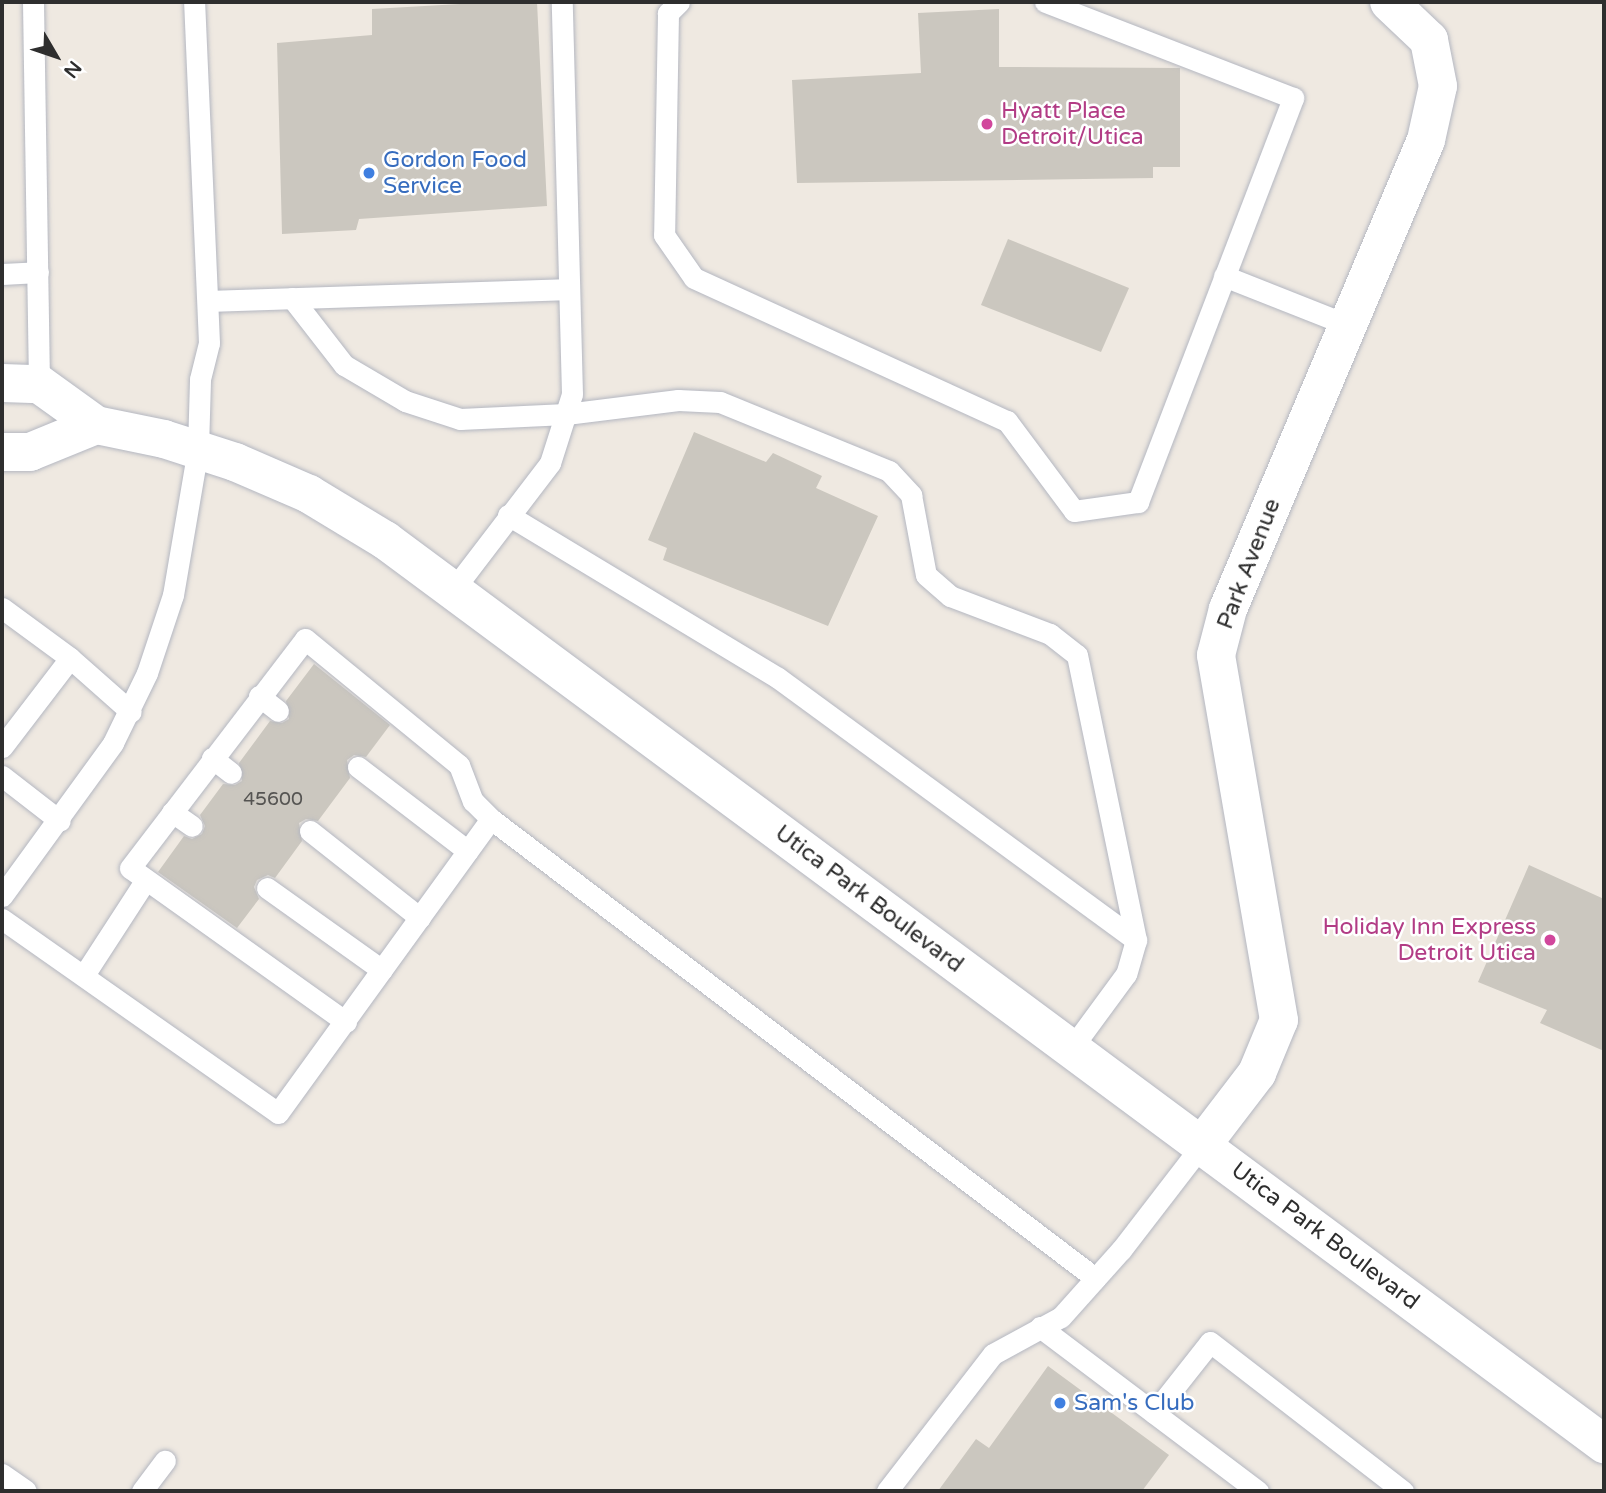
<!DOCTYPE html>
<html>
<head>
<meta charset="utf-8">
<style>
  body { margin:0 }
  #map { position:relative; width:1606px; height:1493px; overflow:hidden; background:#efe9e1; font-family:"Varela Round",sans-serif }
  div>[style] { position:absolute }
  .building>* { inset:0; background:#cbc7bf }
  .roads { filter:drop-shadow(0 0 2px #b4b7c1) drop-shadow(0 0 2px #b4b7c1) }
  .lane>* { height:21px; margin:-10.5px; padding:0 10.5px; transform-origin:10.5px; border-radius:10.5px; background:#fff }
  .street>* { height:38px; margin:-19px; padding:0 19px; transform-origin:19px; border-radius:19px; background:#fff }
  .dots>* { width:19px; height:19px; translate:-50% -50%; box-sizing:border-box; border:4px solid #fff; border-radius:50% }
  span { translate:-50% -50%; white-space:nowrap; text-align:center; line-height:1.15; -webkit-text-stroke:5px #fff; paint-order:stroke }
  .number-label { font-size:19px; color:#555452 }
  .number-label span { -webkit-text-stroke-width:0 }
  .hotel-label { font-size:23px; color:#b23c85 }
  .left { translate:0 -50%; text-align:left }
  .right { translate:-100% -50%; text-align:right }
  .shop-label { font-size:23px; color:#366cbe }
  .street-label { font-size:23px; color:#2e2e2e }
  .frame { position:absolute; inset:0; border:4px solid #2e2e2e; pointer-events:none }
  .north { position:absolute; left:21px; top:21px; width:70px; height:70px; -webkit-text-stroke:5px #fff; paint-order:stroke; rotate:129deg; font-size:19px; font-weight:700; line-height:28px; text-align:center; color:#2e2e2e }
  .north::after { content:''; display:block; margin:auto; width:24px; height:32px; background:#2e2e2e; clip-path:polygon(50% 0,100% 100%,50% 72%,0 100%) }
</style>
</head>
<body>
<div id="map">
  <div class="building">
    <div style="clip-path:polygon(495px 2px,537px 2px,547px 206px,359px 219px,356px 230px,282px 234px,277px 43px,372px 35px,372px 9px)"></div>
    <div style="clip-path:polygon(999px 9px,999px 67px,1180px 68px,1180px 167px,1153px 167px,1153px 178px,797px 183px,792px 80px,921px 73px,918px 13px)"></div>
    <div style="clip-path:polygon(1008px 239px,1129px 288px,1101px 352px,981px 305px)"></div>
    <div style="clip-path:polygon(694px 432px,766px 462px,773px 453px,822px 476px,816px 488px,878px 516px,828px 626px,663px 560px,667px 548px,648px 540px)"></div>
    <div style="clip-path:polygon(314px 664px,390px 725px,366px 757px,354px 755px,347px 760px,350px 778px,318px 821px,306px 819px,299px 823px,302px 841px,275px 878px,268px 875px,257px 880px,254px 887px,259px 899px,237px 928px,158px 872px,184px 836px,192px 839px,202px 834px,205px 826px,200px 815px,223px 784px,235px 785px,242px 781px,239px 763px,270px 721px,282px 723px,289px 719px,286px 701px)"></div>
    <div style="clip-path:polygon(1529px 865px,1604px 899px,1604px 1051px,1540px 1023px,1547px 1010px,1478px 982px)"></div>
    <div style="clip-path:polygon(1048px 1366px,1169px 1455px,1142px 1491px,938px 1491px,976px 1439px,989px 1448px)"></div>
  </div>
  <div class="roads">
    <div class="lane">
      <div style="left:33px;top:2px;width:382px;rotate:89.1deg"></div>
      <div style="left:679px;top:2px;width:16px;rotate:135deg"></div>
      <div style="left:668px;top:13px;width:222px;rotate:91deg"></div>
      <div style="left:664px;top:235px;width:52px;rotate:55.1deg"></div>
      <div style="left:694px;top:278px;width:344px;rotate:24.6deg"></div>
      <div style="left:1007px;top:421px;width:112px;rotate:53.3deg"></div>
      <div style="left:1074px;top:511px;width:65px;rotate:-8deg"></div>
      <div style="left:1138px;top:502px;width:433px;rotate:-69deg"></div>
      <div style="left:1293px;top:98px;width:266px;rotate:-158.8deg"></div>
      <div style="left:2px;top:274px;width:36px;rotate:-3deg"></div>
      <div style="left:1224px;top:276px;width:133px;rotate:21.6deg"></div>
      <div style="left:292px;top:298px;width:85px;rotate:52.2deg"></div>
      <div style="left:344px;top:365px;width:71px;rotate:30.5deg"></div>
      <div style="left:405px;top:401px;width:58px;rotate:18.1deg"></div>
      <div style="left:460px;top:419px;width:106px;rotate:-2.7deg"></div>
      <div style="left:566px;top:414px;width:113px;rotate:-7.1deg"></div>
      <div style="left:678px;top:400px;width:42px;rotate:2.7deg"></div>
      <div style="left:720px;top:402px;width:183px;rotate:22.2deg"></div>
      <div style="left:889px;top:471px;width:33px;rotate:47deg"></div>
      <div style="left:911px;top:495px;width:81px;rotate:79.4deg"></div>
      <div style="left:926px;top:575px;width:32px;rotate:41deg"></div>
      <div style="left:950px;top:596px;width:107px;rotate:20.8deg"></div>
      <div style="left:1050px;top:634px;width:34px;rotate:38deg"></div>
      <div style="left:1077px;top:655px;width:291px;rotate:78.3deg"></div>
      <div style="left:1136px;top:940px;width:35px;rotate:106deg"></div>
      <div style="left:1126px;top:974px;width:93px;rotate:126.3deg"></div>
      <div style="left:210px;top:301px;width:359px;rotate:-1.9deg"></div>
      <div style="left:508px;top:515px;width:315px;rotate:31.1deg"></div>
      <div style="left:778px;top:678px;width:444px;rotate:36.2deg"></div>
      <div style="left:453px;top:590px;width:160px;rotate:-52.6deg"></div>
      <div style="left:550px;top:463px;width:72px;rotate:-72.3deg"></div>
      <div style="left:572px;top:394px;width:392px;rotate:-91.5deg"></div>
      <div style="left:2px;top:608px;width:84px;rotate:36.3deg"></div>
      <div style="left:70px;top:658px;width:81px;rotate:41.5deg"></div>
      <div style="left:259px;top:696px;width:24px;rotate:38deg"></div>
      <div style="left:2px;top:747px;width:112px;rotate:-52.6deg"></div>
      <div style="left:212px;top:758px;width:24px;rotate:38deg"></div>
      <div style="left:358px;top:767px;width:138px;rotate:37.4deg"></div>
      <div style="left:2px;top:776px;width:73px;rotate:37.8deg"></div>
      <div style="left:172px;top:812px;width:24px;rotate:35deg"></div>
      <div style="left:310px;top:831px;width:140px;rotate:38.3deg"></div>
      <div style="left:267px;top:888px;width:141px;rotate:35.5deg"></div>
      <div style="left:2px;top:896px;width:189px;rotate:-54deg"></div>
      <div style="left:113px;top:743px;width:78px;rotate:-64.1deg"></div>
      <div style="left:147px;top:673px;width:82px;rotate:-71.6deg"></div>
      <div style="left:173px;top:595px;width:149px;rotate:-80.3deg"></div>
      <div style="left:198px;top:448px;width:69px;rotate:-88.3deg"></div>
      <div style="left:200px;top:379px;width:37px;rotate:-76deg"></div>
      <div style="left:209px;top:343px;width:341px;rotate:-92.5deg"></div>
      <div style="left:2px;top:919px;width:337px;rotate:35.1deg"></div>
      <div style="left:278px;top:1113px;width:363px;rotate:-54.1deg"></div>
      <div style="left:84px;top:975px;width:112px;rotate:-57deg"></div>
      <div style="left:346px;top:1022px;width:265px;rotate:-144.5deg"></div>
      <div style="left:130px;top:868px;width:288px;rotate:-52.6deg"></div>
      <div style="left:305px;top:639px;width:199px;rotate:39.3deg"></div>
      <div style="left:459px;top:765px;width:39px;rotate:69deg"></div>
      <div style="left:473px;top:801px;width:25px;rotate:45deg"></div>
      <div style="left:491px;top:819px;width:759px;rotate:37.23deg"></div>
      <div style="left:1040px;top:1327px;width:273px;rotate:37deg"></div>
      <div style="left:1154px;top:1413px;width:90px;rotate:-51.7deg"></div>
      <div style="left:1210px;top:1342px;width:244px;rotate:37.7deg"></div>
      <div style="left:2px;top:1474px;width:29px;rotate:35deg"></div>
      <div style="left:142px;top:1491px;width:38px;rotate:-53deg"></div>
      <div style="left:887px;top:1491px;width:173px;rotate:-52.3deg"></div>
      <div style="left:993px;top:1354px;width:77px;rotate:-28.6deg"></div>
      <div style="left:1061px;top:1317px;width:90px;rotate:-48.2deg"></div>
      <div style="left:1121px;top:1250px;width:133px;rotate:-52.4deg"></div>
    </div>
    <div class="street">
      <div style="left:2px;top:383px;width:37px;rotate:2deg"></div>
      <div style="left:39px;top:384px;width:70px;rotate:35.7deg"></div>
      <div style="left:96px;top:425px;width:69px;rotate:11.6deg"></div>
      <div style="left:164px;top:439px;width:75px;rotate:17.9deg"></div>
      <div style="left:235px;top:462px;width:81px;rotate:23.4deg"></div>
      <div style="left:309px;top:494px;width:89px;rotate:31.2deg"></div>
      <div style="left:385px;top:540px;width:1518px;rotate:36.56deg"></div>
      <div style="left:2px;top:452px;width:28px"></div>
      <div style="left:30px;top:452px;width:71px;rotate:-22.2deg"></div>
      <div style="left:1202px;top:1145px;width:91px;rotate:-52.6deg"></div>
      <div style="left:1257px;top:1073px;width:57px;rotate:-67.5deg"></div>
      <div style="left:1279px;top:1020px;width:370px;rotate:-99.8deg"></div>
      <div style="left:1216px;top:655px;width:48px;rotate:-75.4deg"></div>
      <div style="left:1228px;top:609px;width:509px;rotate:-67.11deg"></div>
      <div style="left:1426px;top:140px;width:55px;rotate:-77.5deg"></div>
      <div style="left:1438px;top:86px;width:47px;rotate:-101.1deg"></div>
      <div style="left:1429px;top:40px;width:55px;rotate:-136.5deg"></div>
    </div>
  </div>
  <div class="dots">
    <div style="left:987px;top:124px;background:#d1479c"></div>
    <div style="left:369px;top:173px;background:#3f7fe0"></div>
    <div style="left:1550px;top:940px;background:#d1479c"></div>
    <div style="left:1060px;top:1403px;background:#3f7fe0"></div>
  </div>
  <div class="number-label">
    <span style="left:273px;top:800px">45600</span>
  </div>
  <div class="hotel-label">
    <span class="left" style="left:1001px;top:124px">Hyatt Place<br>Detroit/Utica</span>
    <span class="right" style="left:1536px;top:940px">Holiday Inn Express<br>Detroit Utica</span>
  </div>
  <div class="shop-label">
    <span class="left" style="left:383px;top:173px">Gordon Food<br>Service</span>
    <span class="left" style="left:1074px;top:1403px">Sam's Club</span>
  </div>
  <div class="street-label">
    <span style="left:1249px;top:564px;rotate:-69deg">Park Avenue</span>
    <span style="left:869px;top:899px;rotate:37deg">Utica Park Boulevard</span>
    <span style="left:1325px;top:1236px;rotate:37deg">Utica Park Boulevard</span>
  </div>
  <div class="frame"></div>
  <div class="north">N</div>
</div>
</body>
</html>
